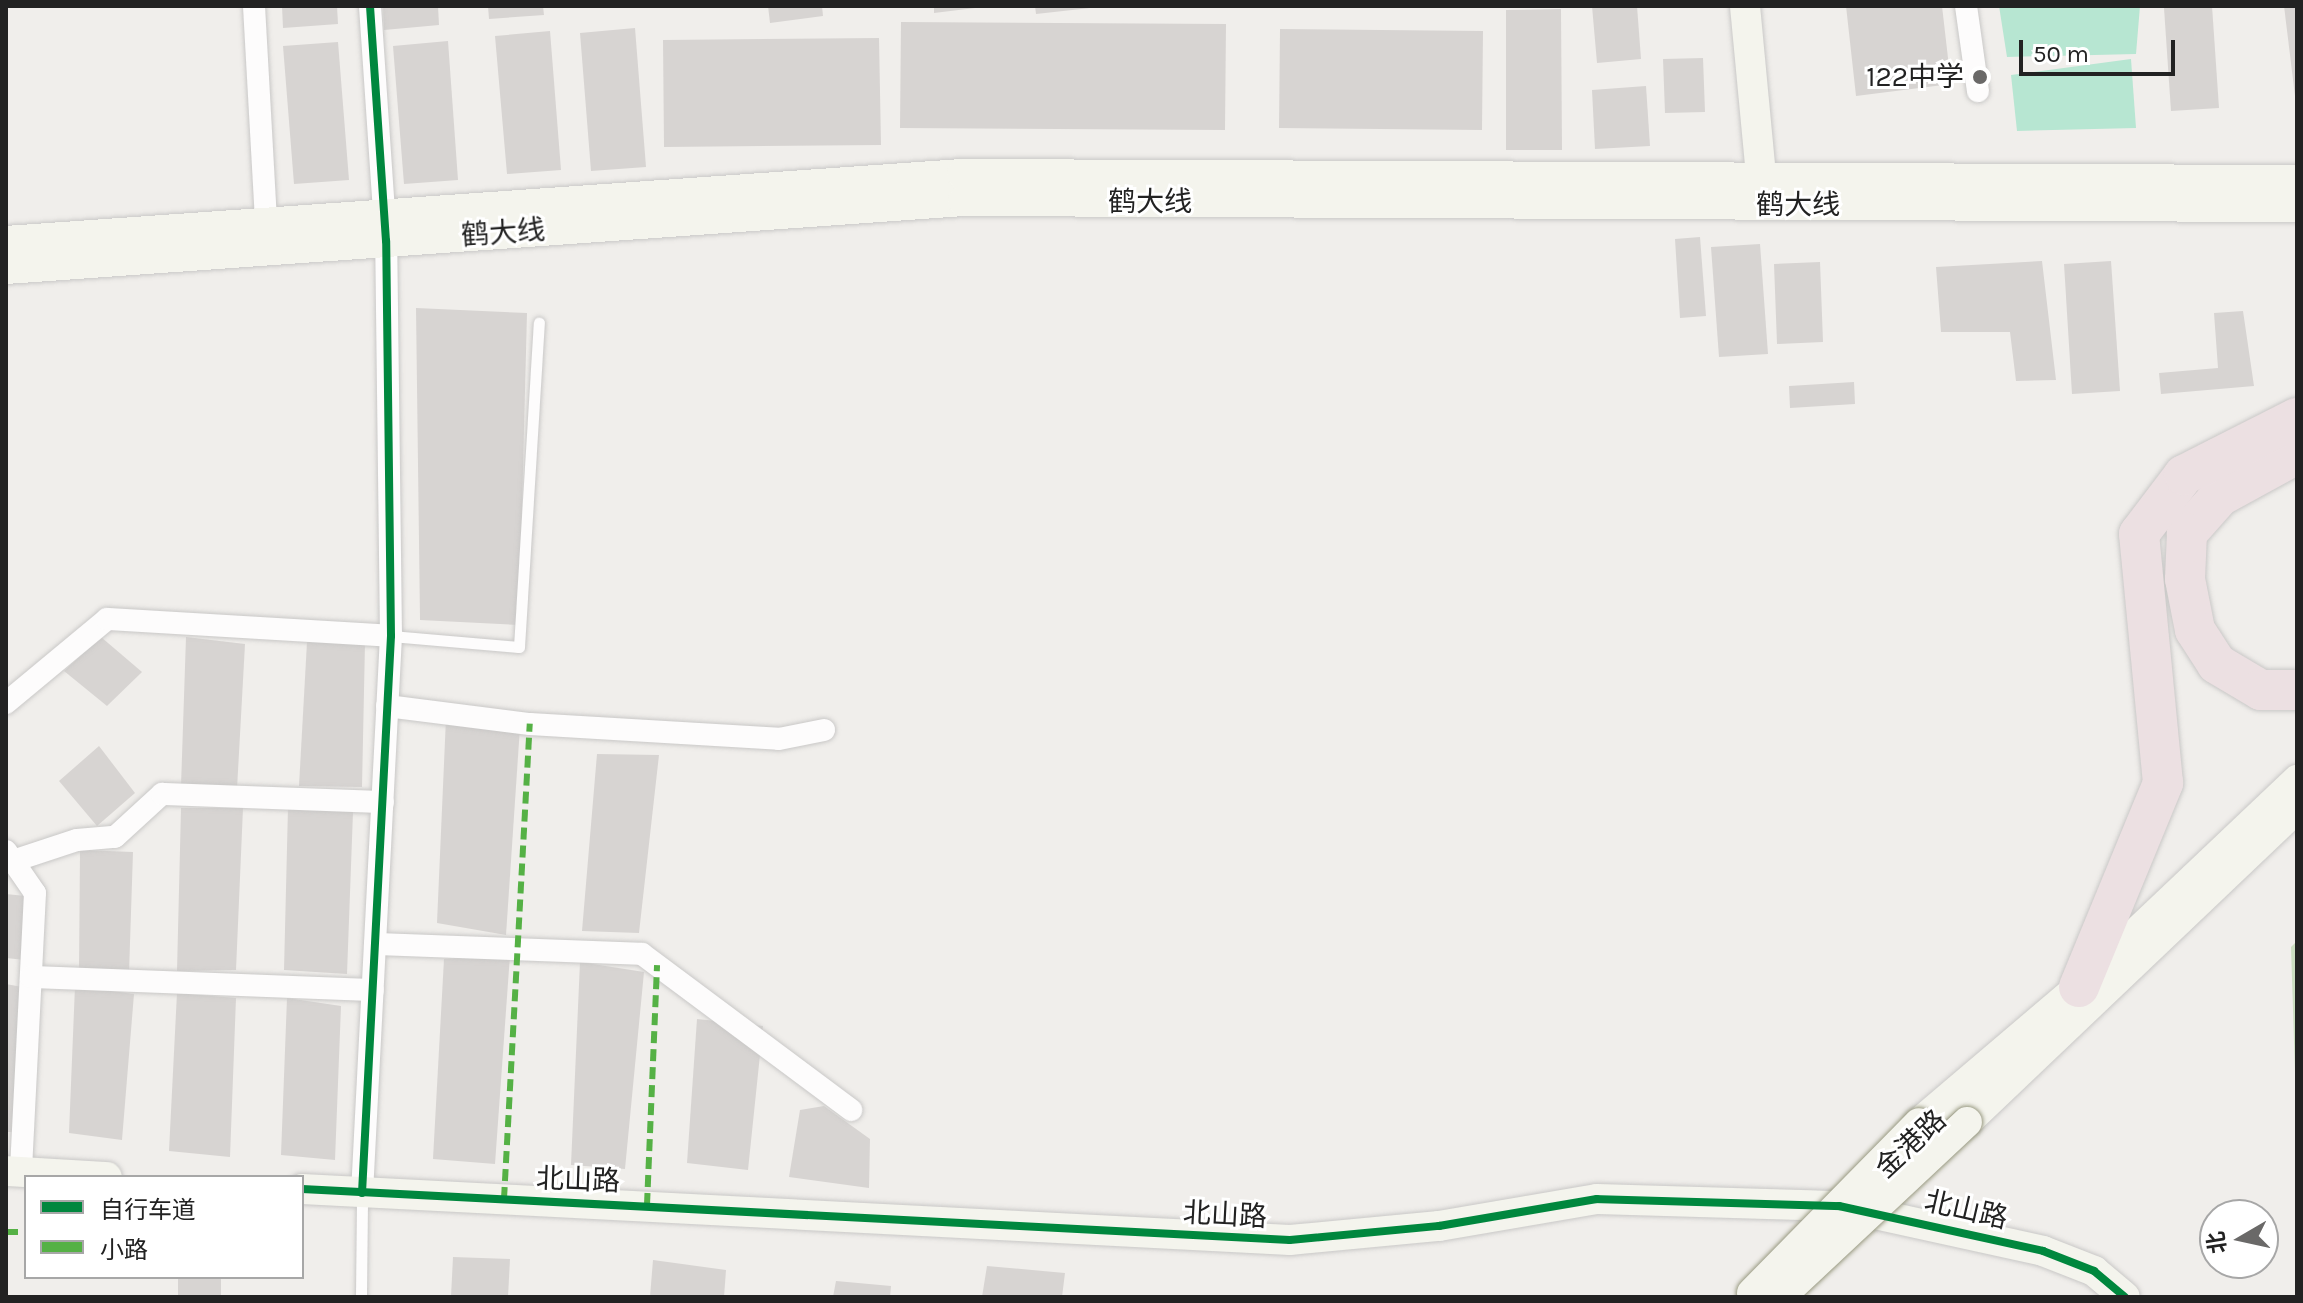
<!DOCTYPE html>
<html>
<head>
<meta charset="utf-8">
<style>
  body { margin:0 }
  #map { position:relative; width:2303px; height:1303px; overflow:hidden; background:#f0eeeb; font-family:Karla,"Noto Sans SC",sans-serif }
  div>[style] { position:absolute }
  .forest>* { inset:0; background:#cbdec1 }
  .pitch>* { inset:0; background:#b7e6d2 }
  .building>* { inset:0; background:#d7d4d2 }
  .roads { filter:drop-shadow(0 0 2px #c9c8c7) drop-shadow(0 0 2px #c9c8c7) }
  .lane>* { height:11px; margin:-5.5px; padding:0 5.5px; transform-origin:5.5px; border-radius:5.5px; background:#fdfcfc }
  .street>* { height:22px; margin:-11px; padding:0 11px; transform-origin:11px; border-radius:11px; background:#fdfcfc }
  .secondary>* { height:30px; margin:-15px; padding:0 15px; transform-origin:15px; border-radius:15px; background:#f4f4ed }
  .highway>* { height:40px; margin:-20px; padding:0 20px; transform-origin:20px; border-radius:20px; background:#ece0e2 }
  .bridges { filter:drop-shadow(0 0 2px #999a82) drop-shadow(0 0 2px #999a82) }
  .secondary-bridge>* { height:30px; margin:-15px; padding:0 15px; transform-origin:15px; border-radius:15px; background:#f4f4ed }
  .quiet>* { height:6px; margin-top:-3px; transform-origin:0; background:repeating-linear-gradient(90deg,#55b145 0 12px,transparent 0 18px) }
  .cycleway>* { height:8px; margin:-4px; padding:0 4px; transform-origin:4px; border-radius:4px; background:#00873e }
  .dots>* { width:22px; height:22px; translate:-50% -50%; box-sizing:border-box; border:4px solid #fff; border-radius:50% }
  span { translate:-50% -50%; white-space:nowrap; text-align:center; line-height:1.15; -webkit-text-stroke:6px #fff; paint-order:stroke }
  .poi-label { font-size:28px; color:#222 }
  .right { translate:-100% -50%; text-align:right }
  .street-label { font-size:28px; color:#222 }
  .frame { position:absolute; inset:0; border:8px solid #222; pointer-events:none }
  .legend { position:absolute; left:24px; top:1175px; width:280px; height:104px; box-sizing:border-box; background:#fff; border:2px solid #a7a7a7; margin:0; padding:10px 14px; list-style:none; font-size:24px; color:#222 }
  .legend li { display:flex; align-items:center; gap:16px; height:40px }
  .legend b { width:40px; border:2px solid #a7a7a7 }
  .north { position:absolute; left:2199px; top:1199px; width:80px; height:80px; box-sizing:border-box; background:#fff; border:2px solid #a7a7a7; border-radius:50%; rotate:261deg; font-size:22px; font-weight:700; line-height:32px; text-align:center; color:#222 }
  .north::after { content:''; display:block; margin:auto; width:28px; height:36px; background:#6a6968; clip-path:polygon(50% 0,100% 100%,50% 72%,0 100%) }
  .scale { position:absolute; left:2019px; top:40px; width:156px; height:36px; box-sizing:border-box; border:4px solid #222; border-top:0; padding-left:10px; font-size:24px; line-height:28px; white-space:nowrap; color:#222; -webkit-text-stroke:6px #fff; paint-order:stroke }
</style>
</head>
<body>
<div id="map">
  <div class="forest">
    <div style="clip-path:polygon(2297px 941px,2297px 1135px,2291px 947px)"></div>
  </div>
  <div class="pitch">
    <div style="clip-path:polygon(1999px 6px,2140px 6px,2136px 54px,2007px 57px)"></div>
    <div style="clip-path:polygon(2131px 59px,2136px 128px,2017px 131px,2011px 75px)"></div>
  </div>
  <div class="building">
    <div style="clip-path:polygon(282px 6px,337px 6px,338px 24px,283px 28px)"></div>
    <div style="clip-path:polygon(383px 6px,438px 6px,439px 25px,384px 30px)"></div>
    <div style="clip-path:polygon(488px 6px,543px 6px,544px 15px,489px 19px)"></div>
    <div style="clip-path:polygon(768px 6px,822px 6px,823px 16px,770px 23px)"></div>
    <div style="clip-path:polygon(934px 6px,975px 6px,975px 8px,934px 13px)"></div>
    <div style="clip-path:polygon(1035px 6px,1090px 6px,1090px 8px,1036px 14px)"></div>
    <div style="clip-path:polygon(1592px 6px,1637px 6px,1641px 59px,1597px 63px)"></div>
    <div style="clip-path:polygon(1846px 6px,1942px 6px,1951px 84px,1856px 96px)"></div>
    <div style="clip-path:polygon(2212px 6px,2219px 108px,2171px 111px,2164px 8px)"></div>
    <div style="clip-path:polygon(2284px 6px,2297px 6px,2297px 96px,2295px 96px)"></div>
    <div style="clip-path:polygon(1561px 9px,1562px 150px,1506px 150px,1506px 10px)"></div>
    <div style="clip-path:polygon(901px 22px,1226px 24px,1225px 130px,900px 128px)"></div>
    <div style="clip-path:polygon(635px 28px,646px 167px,591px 171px,580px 33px)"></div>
    <div style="clip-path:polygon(1280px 29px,1483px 31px,1482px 130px,1279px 128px)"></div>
    <div style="clip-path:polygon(550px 31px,561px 170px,507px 174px,495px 36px)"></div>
    <div style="clip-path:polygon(879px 38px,881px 145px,664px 147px,663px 40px)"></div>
    <div style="clip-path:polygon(448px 41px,458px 180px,404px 184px,393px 46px)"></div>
    <div style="clip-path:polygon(338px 42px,349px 180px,294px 184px,283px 46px)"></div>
    <div style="clip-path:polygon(1703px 58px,1705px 112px,1665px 113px,1663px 59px)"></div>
    <div style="clip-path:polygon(1646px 86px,1650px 146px,1595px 149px,1592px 90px)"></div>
    <div style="clip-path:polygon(1700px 237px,1706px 316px,1680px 318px,1675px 239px)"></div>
    <div style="clip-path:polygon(1760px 244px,1768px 354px,1719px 357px,1711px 247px)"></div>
    <div style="clip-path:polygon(2042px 261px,2056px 380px,2016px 381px,2010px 332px,1941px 332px,1936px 267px)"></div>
    <div style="clip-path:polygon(2111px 261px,2120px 391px,2072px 394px,2064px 264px)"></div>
    <div style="clip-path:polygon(1820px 262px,1823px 342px,1777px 344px,1774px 264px)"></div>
    <div style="clip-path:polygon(416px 308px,527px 313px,519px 625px,420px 620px)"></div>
    <div style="clip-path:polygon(2243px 311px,2254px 386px,2161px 394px,2159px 373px,2218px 368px,2214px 313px)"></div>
    <div style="clip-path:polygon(1854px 382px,1855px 404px,1790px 408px,1789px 386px)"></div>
    <div style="clip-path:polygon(101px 637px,142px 672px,107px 706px,64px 671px)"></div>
    <div style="clip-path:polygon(186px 637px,245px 644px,237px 789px,181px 786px)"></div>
    <div style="clip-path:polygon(307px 642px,365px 643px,362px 787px,299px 786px)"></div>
    <div style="clip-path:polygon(446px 718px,520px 727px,506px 935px,437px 923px)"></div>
    <div style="clip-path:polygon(99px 746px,135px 793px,97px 826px,59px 781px)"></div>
    <div style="clip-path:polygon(597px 754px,659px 755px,639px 933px,582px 931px)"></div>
    <div style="clip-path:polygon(288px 807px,353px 812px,347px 974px,284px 970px)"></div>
    <div style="clip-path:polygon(181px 808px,243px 808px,236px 970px,177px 971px)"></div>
    <div style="clip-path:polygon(80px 850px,133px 852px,129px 973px,79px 970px)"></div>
    <div style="clip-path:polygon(6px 894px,25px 896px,25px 960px,6px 958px)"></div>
    <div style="clip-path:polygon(510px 955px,495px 1164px,433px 1159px,444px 959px)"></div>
    <div style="clip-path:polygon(580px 962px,644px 972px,625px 1169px,571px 1165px)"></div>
    <div style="clip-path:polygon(6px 984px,22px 987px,14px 1132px,6px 1132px)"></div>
    <div style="clip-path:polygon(75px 986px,134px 994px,122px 1140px,69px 1133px)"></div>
    <div style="clip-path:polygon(177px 993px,236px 998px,230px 1157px,169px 1151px)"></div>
    <div style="clip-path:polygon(287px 998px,341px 1006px,335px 1160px,281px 1155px)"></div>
    <div style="clip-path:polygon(697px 1019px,763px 1026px,748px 1170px,687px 1163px)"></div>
    <div style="clip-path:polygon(824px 1106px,870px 1139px,869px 1188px,789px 1177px,800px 1110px)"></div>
    <div style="clip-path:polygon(453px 1257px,510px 1259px,508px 1297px,451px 1297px)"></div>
    <div style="clip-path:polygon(653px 1260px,726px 1270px,724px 1297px,650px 1297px)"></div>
    <div style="clip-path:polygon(987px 1266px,1065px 1273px,1062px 1297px,982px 1297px)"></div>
    <div style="clip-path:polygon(178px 1277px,221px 1277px,221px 1297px,178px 1297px)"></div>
    <div style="clip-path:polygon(836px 1281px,891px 1286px,890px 1297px,833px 1297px)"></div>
  </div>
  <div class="roads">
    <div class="lane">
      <div style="left:391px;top:636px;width:128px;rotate:4.9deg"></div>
      <div style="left:519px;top:647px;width:325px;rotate:-86.5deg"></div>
      <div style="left:361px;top:1297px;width:103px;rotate:-89.4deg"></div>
    </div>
    <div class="street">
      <div style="left:254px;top:6px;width:216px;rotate:86.8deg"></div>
      <div style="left:1966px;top:6px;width:86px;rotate:82deg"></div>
      <div style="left:6px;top:703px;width:131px;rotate:-39.7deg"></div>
      <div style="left:107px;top:619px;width:285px;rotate:3.4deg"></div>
      <div style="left:387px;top:706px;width:144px;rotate:7.2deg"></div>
      <div style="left:530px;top:724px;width:249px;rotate:3.4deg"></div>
      <div style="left:779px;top:739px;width:46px;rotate:-11.3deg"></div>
      <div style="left:6px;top:851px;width:51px;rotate:55.4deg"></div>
      <div style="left:35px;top:893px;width:279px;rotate:92.9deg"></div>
      <div style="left:13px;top:861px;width:67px;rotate:-18.2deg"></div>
      <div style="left:77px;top:840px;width:38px;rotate:-5deg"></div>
      <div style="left:115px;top:837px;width:64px;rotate:-42.5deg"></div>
      <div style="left:162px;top:794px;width:221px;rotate:2.1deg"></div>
      <div style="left:375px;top:944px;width:267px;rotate:2.1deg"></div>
      <div style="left:642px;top:954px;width:261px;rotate:36.7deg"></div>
      <div style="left:31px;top:977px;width:342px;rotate:2.2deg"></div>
      <div style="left:362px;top:1193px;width:558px;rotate:-87.02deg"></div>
      <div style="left:391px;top:636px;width:395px;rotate:-90.7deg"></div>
      <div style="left:386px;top:241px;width:236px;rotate:-93.9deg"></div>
    </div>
    <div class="secondary">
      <div style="left:1745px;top:6px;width:190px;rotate:84.6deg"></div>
      <div style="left:6px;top:241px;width:958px;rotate:-4.01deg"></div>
      <div style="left:962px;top:174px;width:1335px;rotate:0.26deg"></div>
      <div style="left:6px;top:269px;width:959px;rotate:-4.06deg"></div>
      <div style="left:963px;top:201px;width:1334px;rotate:0.26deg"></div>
      <div style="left:1967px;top:1122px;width:456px;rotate:-43.6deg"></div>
      <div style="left:1919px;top:1123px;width:210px;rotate:-40.4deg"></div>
      <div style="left:2079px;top:987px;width:301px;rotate:-43.5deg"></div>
      <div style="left:6px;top:1171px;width:101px;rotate:3.4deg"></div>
      <div style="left:302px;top:1189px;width:989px;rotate:2.95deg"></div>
      <div style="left:1290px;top:1240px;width:150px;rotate:-5.4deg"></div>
      <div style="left:1439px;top:1226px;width:160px;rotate:-9.7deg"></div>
      <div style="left:1597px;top:1199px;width:242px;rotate:1.7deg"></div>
      <div style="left:1839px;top:1206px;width:209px;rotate:12.4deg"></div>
      <div style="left:2043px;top:1251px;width:55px;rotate:21.4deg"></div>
      <div style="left:2094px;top:1271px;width:40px;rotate:40deg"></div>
    </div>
    <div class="highway">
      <div style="left:2297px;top:454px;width:88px;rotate:151.4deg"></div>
      <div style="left:2220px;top:496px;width:50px;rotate:131.7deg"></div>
      <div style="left:2187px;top:533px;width:46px;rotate:92.5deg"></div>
      <div style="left:2185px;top:579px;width:52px;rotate:78.9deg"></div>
      <div style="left:2195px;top:630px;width:40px;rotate:57.1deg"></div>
      <div style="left:2217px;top:664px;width:51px;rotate:30.6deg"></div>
      <div style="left:2261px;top:690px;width:36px"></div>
      <div style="left:2079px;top:987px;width:221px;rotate:-67.6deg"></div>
      <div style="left:2163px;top:783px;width:250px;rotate:-95.5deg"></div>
      <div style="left:2139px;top:534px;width:74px;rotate:-52.7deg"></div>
      <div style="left:2184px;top:475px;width:127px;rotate:-26.8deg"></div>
    </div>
  </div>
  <div class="bridges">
    <div class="secondary-bridge">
      <div style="left:1752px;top:1293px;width:238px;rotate:-45.5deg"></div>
      <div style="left:1780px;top:1297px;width:256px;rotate:-43.1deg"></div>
    </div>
  </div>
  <div class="quiet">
    <div style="left:504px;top:1199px;width:476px;rotate:-86.9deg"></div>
    <div style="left:647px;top:1205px;width:240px;rotate:-87.6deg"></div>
    <div style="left:6px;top:1232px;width:20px"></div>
  </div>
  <div class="cycleway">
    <div style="left:302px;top:1189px;width:989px;rotate:2.95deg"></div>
    <div style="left:1290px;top:1240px;width:150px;rotate:-5.4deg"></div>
    <div style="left:1439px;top:1226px;width:160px;rotate:-9.7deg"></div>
    <div style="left:1597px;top:1199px;width:242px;rotate:1.7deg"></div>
    <div style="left:1839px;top:1206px;width:209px;rotate:12.4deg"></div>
    <div style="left:2043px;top:1251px;width:55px;rotate:21.4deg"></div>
    <div style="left:2094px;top:1271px;width:40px;rotate:40deg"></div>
    <div style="left:362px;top:1193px;width:558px;rotate:-87.02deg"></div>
    <div style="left:391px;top:636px;width:395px;rotate:-90.7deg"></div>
    <div style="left:386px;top:241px;width:236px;rotate:-93.9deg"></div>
  </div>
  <div class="dots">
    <div style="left:1980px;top:77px;background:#6a6968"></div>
  </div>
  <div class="poi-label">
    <span class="right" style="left:1964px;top:77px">122中学</span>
  </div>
  <div class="street-label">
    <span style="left:1150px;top:202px">鹤大线</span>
    <span style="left:1798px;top:205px">鹤大线</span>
    <span style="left:503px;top:233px;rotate:-4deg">鹤大线</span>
    <span style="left:1911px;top:1144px;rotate:-43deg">金港路</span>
    <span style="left:578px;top:1180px;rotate:2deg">北山路</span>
    <span style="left:1966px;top:1210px;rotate:13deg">北山路</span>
    <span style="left:1225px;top:1215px;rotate:3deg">北山路</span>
  </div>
  <div class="frame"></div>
  <ul class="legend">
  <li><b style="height:10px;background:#00873e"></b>自行车道</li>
  <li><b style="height:10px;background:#55b145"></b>小路</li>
  </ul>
  <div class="north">北</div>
  <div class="scale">50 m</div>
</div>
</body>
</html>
